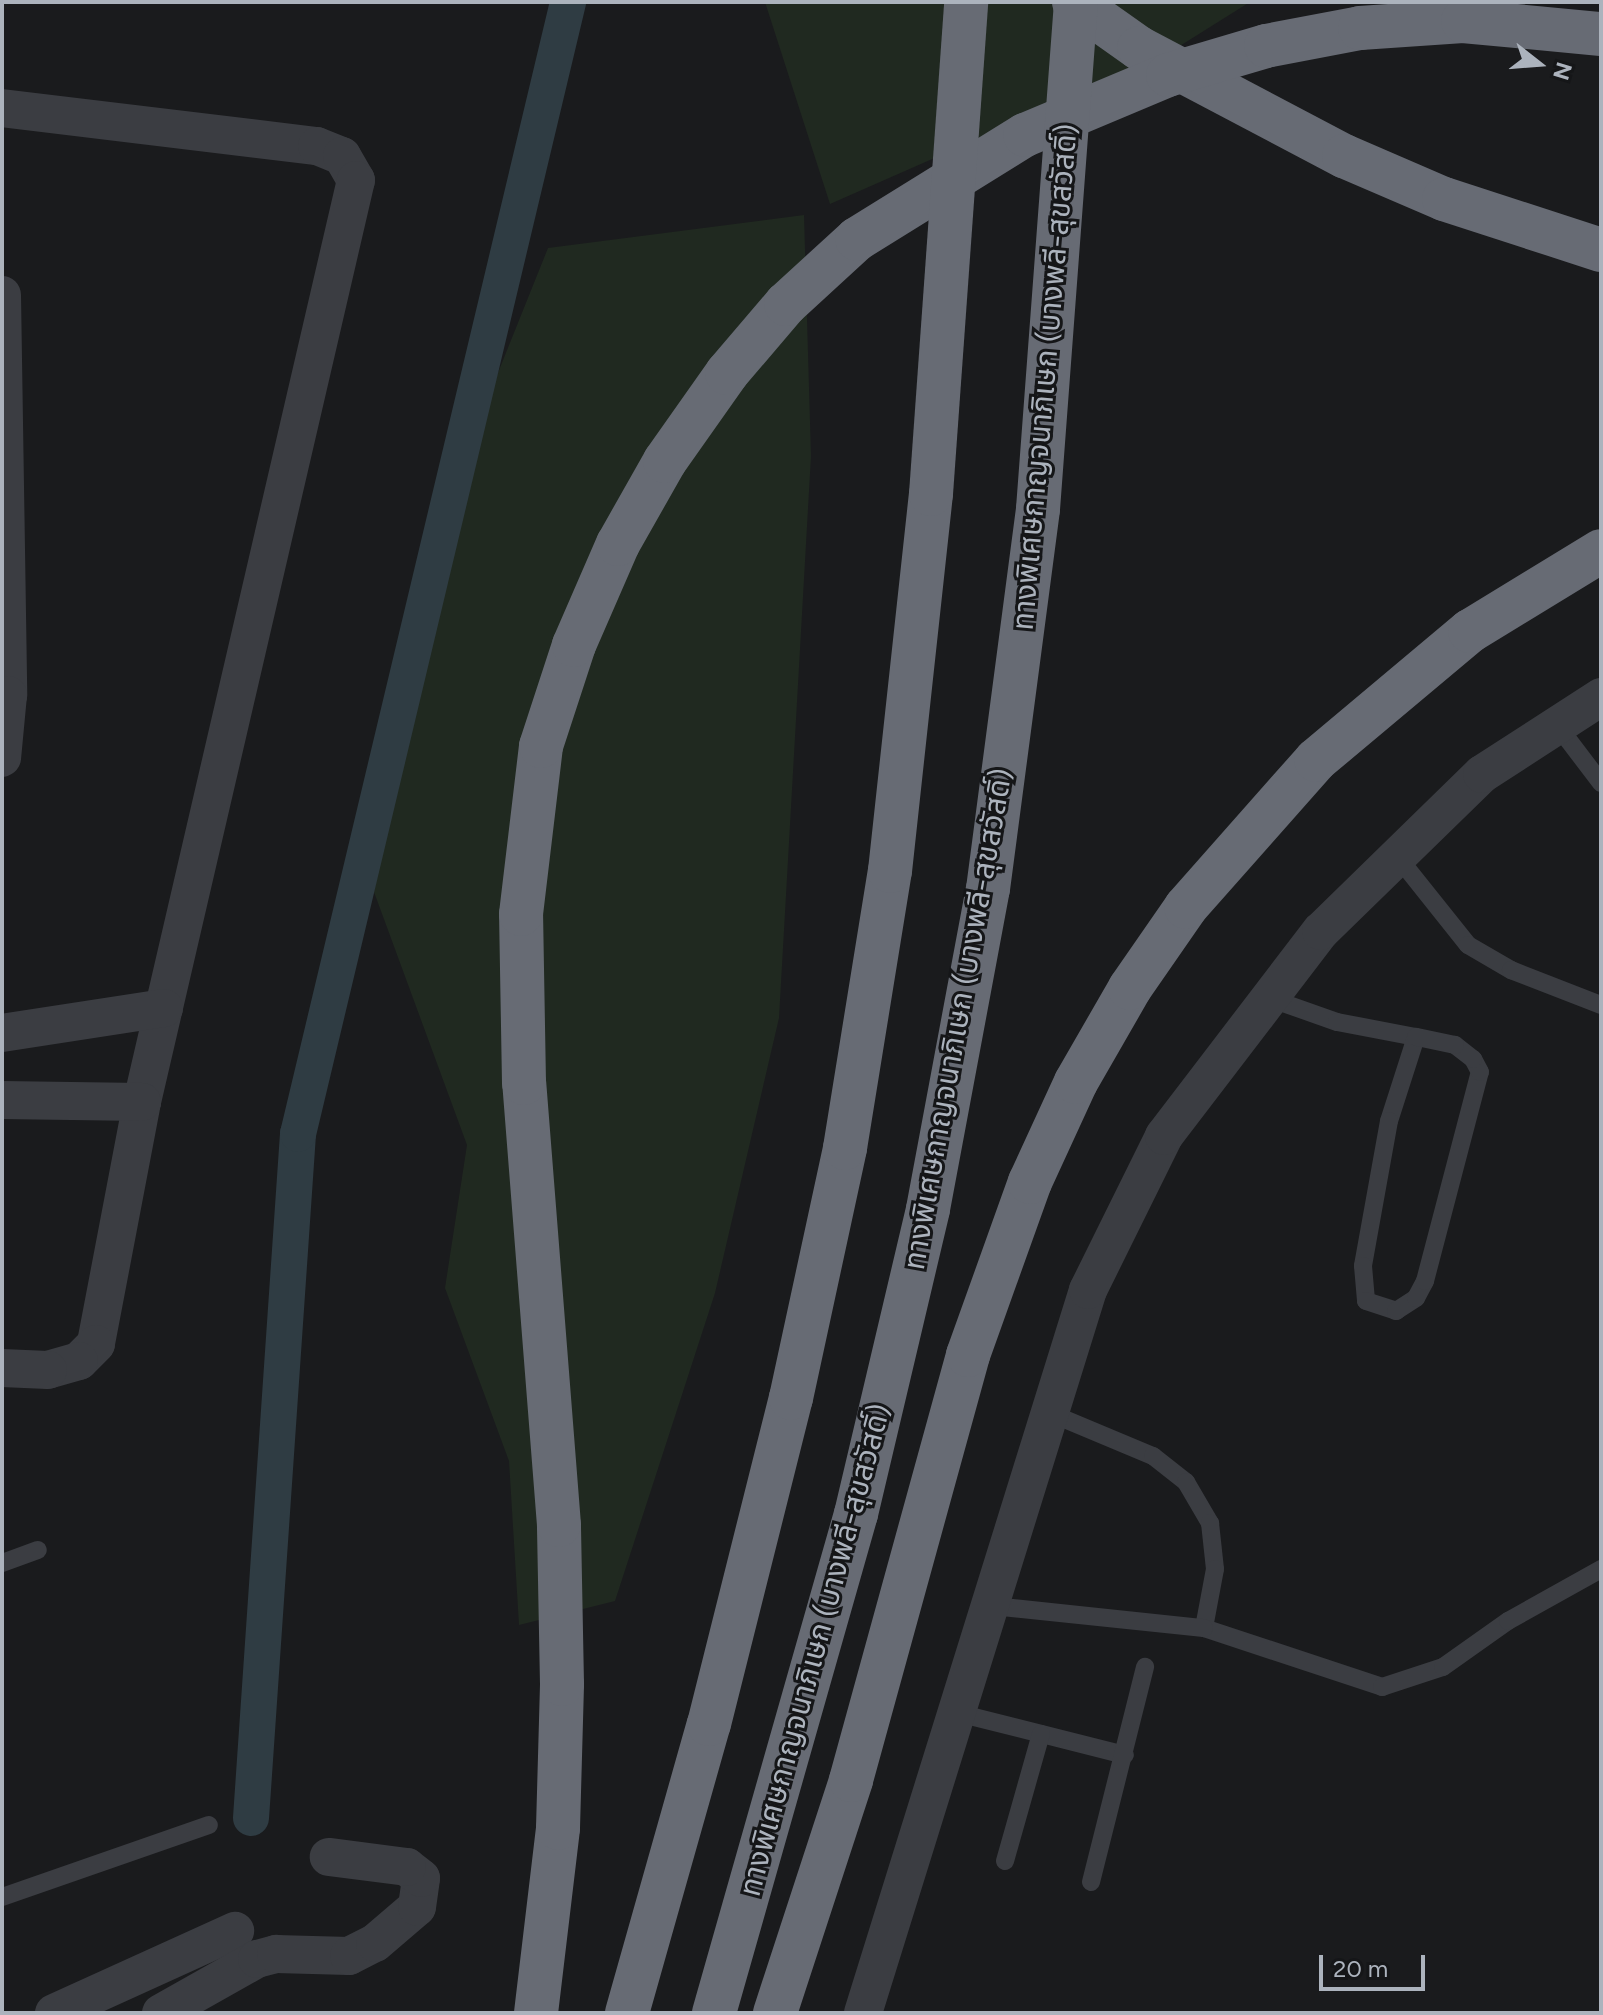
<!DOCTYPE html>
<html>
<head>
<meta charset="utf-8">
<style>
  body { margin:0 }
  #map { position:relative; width:1603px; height:2015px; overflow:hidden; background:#1a1b1d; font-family:Figtree,"Noto Sans Thai",sans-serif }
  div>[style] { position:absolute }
  .green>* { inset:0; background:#202920 }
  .canal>* { height:36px; margin:-18px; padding:0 18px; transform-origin:18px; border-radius:18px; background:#2f3c43 }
  .service>* { height:18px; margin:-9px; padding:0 9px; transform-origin:9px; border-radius:9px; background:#3b3d42 }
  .minor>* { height:38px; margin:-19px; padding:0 19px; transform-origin:19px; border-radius:19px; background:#3b3d42 }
  .motorway>* { height:44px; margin:-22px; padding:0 22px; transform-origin:22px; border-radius:22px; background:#676b74 }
  .motorway-bridge>* { height:44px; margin:-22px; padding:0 22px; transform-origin:22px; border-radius:22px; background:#676b74 }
  span { translate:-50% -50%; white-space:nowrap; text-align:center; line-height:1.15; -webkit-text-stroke:6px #151618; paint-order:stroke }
  .street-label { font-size:30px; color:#acb3bd }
  .frame { position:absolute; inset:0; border:4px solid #acb3bd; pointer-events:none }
  .north { position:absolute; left:1499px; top:24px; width:80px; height:80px; -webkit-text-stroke:6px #151618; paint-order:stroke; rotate:107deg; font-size:22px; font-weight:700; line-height:32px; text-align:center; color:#acb3bd }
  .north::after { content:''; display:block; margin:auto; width:28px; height:36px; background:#acb3bd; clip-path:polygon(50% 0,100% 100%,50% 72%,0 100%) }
  .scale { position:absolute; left:1319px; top:1955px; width:106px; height:36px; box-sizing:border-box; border:4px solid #acb3bd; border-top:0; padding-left:10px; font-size:24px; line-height:28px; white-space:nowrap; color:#acb3bd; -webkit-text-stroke:6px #151618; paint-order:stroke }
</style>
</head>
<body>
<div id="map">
  <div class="green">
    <div style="clip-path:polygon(765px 2px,1250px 2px,1159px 59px,830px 204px)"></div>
    <div style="clip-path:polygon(804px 215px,811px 456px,779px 1018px,715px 1293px,615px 1601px,519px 1625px,509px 1461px,445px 1288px,467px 1145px,374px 892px,451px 490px,548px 248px)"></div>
  </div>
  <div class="canal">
    <div style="left:251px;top:1818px;width:686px;rotate:-86.07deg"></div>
    <div style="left:298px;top:1134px;width:1164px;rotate:-76.58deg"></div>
  </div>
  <div class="service">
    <div style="left:1557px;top:725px;width:73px;rotate:52.8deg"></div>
    <div style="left:1397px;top:856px;width:114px;rotate:51.4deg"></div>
    <div style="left:1468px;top:945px;width:50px;rotate:30.2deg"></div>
    <div style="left:1511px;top:970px;width:97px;rotate:21.3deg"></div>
    <div style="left:1269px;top:998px;width:72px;rotate:19.4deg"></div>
    <div style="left:1337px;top:1022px;width:80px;rotate:10.8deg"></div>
    <div style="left:1416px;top:1037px;width:88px;rotate:107.8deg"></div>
    <div style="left:1389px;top:1121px;width:147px;rotate:100.2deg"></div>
    <div style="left:1363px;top:1266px;width:35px;rotate:85deg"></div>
    <div style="left:1366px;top:1301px;width:32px;rotate:18deg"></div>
    <div style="left:1396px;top:1311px;width:24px;rotate:-33deg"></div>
    <div style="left:1416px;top:1298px;width:19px;rotate:-62deg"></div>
    <div style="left:1425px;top:1281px;width:216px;rotate:-75.3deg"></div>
    <div style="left:1480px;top:1072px;width:15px;rotate:-118deg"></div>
    <div style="left:1473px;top:1059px;width:23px;rotate:-142deg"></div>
    <div style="left:1455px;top:1045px;width:40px;rotate:-168deg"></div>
    <div style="left:1050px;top:1413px;width:112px;rotate:22.7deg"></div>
    <div style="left:1153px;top:1456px;width:42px;rotate:38.2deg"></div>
    <div style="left:1186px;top:1482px;width:48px;rotate:59.7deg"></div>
    <div style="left:1210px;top:1523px;width:46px;rotate:83.8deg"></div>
    <div style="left:1215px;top:1569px;width:60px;rotate:100.6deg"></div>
    <div style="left:1204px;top:1628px;width:188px;rotate:18.3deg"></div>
    <div style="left:1382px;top:1687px;width:64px;rotate:-18.2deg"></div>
    <div style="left:1443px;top:1667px;width:80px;rotate:-35.3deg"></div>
    <div style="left:1508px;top:1621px;width:107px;rotate:-29.2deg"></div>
    <div style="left:2px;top:1563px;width:38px;rotate:-20deg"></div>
    <div style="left:993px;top:1606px;width:212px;rotate:6deg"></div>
    <div style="left:958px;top:1713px;width:172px;rotate:14.1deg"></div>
    <div style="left:1005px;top:1861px;width:132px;rotate:-74.2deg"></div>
    <div style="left:1091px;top:1882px;width:222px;rotate:-75.9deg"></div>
    <div style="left:2px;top:1897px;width:219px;rotate:-19.2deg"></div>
  </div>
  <div class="minor">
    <div style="left:2px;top:108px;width:317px;rotate:6.9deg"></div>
    <div style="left:317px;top:146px;width:27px;rotate:22deg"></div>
    <div style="left:342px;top:156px;width:28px;rotate:60deg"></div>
    <div style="left:356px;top:180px;width:947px;rotate:103.07deg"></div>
    <div style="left:142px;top:1102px;width:246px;rotate:100.8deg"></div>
    <div style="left:96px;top:1344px;width:24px;rotate:135deg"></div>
    <div style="left:79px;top:1361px;width:32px;rotate:164deg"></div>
    <div style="left:48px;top:1370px;width:46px;rotate:-177.5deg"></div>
    <div style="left:2px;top:295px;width:400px;rotate:89.1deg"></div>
    <div style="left:8px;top:695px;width:63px;rotate:95.4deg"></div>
    <div style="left:2px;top:1033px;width:164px;rotate:-8.8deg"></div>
    <div style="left:2px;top:1100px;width:140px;rotate:0.8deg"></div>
    <div style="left:54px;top:2013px;width:199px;rotate:-24.4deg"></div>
    <div style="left:161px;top:2013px;width:110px;rotate:-29.4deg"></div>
    <div style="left:257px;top:1959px;width:20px;rotate:-15deg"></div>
    <div style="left:276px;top:1954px;width:73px;rotate:1.6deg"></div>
    <div style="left:349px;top:1956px;width:29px;rotate:-27deg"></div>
    <div style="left:375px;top:1943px;width:55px;rotate:-40.6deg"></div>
    <div style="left:417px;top:1907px;width:29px;rotate:-82deg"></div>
    <div style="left:421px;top:1878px;width:18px;rotate:-142deg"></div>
    <div style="left:407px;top:1867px;width:79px;rotate:-172.7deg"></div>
    <div style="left:863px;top:2013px;width:757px;rotate:-72.71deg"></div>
    <div style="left:1088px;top:1290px;width:172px;rotate:-63.7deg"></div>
    <div style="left:1164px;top:1136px;width:258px;rotate:-52.6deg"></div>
    <div style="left:1321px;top:931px;width:225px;rotate:-44.3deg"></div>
    <div style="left:1482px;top:774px;width:142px;rotate:-32.9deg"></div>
  </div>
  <div class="motorway">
    <div style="left:1074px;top:2px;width:80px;rotate:35.3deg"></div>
    <div style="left:1139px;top:48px;width:232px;rotate:27.8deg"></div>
    <div style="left:1344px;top:156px;width:109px;rotate:23.3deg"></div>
    <div style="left:1444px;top:199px;width:165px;rotate:18deg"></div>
    <div style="left:536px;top:2013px;width:186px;rotate:-83.2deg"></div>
    <div style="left:558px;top:1828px;width:144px;rotate:-88.4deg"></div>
    <div style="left:562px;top:1684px;width:159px;rotate:-91.1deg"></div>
    <div style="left:559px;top:1525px;width:443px;rotate:-94.5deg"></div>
    <div style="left:524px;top:1083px;width:169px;rotate:-91deg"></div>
    <div style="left:521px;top:914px;width:169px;rotate:-83.2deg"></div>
    <div style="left:541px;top:746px;width:106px;rotate:-71.9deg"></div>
    <div style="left:574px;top:645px;width:110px;rotate:-66.5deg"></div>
    <div style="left:618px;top:544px;width:95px;rotate:-60.5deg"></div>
    <div style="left:665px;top:461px;width:108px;rotate:-54.8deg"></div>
    <div style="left:727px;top:373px;width:91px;rotate:-49.5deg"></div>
    <div style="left:786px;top:304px;width:96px;rotate:-42.5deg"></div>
    <div style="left:857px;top:239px;width:198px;rotate:-31.8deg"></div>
    <div style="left:1025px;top:135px;width:155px;rotate:-22.8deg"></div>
    <div style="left:1168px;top:75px;width:102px;rotate:-16.5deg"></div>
    <div style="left:1266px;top:46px;width:96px;rotate:-10.8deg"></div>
    <div style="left:1360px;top:28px;width:103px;rotate:-3.9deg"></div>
    <div style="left:1463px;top:21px;width:139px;rotate:5.4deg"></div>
    <div style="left:775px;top:2013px;width:245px;rotate:-71.9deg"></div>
    <div style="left:851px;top:1780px;width:441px;rotate:-74.6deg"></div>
    <div style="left:968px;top:1355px;width:184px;rotate:-70.3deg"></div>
    <div style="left:1030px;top:1182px;width:110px;rotate:-65.3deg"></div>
    <div style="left:1076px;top:1082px;width:108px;rotate:-60.1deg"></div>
    <div style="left:1130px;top:988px;width:98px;rotate:-55.3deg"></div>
    <div style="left:1186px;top:907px;width:196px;rotate:-48.5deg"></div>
    <div style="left:1316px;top:760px;width:201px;rotate:-40deg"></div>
    <div style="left:1470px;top:631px;width:153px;rotate:-31.4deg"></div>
  </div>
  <div class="motorway-bridge">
    <div style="left:627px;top:2013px;width:300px;rotate:-74.2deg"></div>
    <div style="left:709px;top:1724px;width:336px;rotate:-75.9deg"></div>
    <div style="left:791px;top:1398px;width:256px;rotate:-77.8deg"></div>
    <div style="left:845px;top:1148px;width:281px;rotate:-80.8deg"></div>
    <div style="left:890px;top:871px;width:379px;rotate:-83.8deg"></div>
    <div style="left:931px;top:494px;width:493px;rotate:-85.9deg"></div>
    <div style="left:714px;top:2013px;width:519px;rotate:-74.12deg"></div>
    <div style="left:856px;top:1514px;width:313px;rotate:-76.7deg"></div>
    <div style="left:928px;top:1209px;width:326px;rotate:-79.4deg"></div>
    <div style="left:988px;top:889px;width:383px;rotate:-82.5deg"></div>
    <div style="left:1038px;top:509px;width:508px;rotate:-85.71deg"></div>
  </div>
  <div class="street-label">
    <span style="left:1045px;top:377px;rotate:-85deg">ทางพิเศษกาญจนาภิเษก (บางพลี-สุขสวัสดิ์)</span>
    <span style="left:958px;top:1019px;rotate:-80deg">ทางพิเศษกาญจนาภิเษก (บางพลี-สุขสวัสดิ์)</span>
    <span style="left:815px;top:1650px;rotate:-75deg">ทางพิเศษกาญจนาภิเษก (บางพลี-สุขสวัสดิ์)</span>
  </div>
  <div class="frame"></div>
  <div class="north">N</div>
  <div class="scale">20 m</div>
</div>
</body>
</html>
